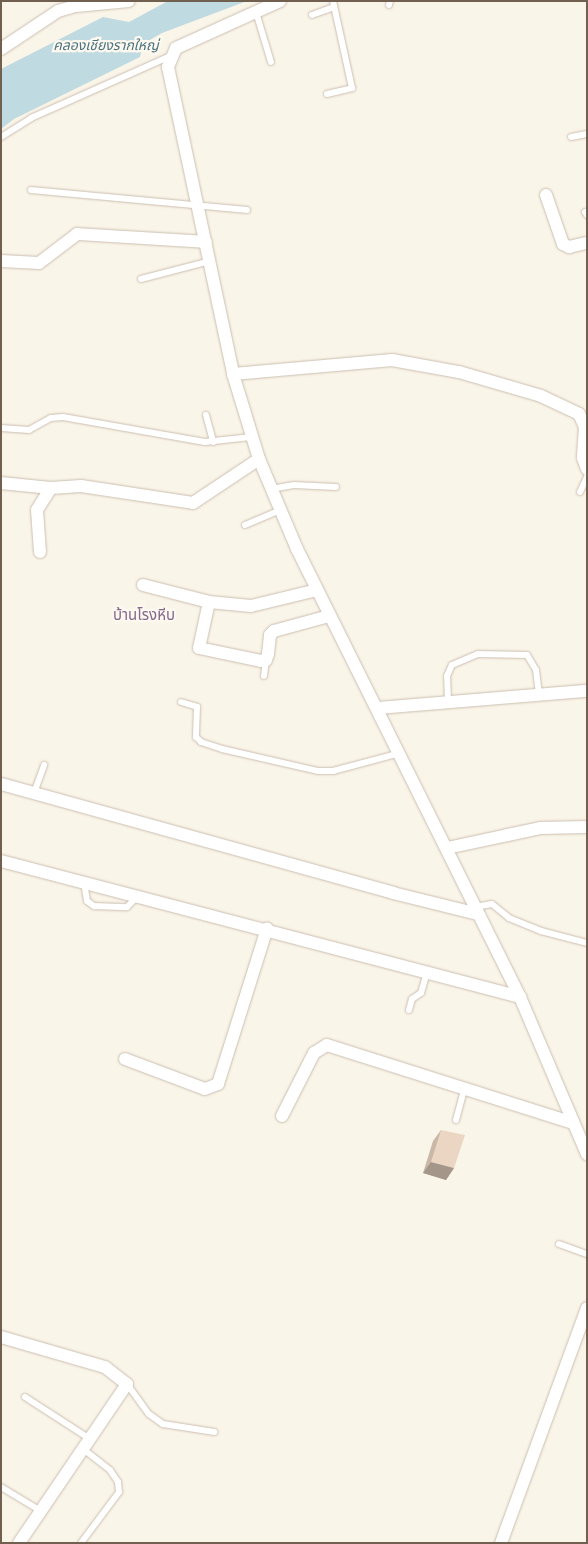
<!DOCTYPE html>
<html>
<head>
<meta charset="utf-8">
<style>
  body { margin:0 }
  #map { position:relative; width:588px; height:1544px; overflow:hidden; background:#faf5e9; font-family:"Titillium Web","Noto Sans Thai",sans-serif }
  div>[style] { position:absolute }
  .water>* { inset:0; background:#c0dae1 }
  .roads { filter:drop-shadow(0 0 1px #cbbeb0) drop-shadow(0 0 1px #cbbeb0) }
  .service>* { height:6px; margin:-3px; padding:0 3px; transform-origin:3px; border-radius:3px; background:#fff }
  .minor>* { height:12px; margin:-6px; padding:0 6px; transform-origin:6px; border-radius:6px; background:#fff }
  .wall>* { inset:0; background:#c9b8a7 }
  .shaded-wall>* { inset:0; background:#a49688 }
  .building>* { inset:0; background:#ead6c2 }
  span { translate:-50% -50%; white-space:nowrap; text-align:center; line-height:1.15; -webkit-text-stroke:4.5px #fdf9ef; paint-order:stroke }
  .water-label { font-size:14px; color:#4c7482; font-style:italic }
  .quarter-label { font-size:15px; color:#84678d }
  .frame { position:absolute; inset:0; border:2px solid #715f50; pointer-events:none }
</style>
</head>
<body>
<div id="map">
  <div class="water">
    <div style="clip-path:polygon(168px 1px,247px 1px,162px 33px,143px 44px,140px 57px,14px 119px,1px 129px,1px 69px,103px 17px,129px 22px)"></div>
  </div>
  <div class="roads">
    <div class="service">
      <div style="left:389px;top:5px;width:4px;rotate:-76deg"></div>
      <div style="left:256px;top:12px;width:52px;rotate:73.3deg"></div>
      <div style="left:312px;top:15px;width:23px;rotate:-20deg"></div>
      <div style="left:327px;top:94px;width:26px;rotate:-13deg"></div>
      <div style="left:352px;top:88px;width:89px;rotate:-102.3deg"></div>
      <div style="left:1px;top:137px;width:36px;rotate:-32deg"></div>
      <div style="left:31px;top:118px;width:152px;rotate:-24deg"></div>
      <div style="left:571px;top:137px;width:16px;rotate:-11deg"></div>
      <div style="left:31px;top:190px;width:217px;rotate:5.3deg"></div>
      <div style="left:585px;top:212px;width:4px;rotate:56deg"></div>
      <div style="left:141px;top:279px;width:71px;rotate:-14.6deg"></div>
      <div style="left:206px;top:415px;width:28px;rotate:75deg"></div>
      <div style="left:1px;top:428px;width:28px;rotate:4deg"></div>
      <div style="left:29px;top:430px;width:25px;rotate:-29deg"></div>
      <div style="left:51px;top:418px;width:12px;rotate:-5deg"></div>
      <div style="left:63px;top:417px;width:144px;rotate:10deg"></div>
      <div style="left:205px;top:442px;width:46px;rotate:-6.2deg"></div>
      <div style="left:271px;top:489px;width:23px;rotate:-10deg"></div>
      <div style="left:294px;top:485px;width:42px;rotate:2.7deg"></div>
      <div style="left:580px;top:492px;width:17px;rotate:-65deg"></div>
      <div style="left:245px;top:525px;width:38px;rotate:-23deg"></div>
      <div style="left:264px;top:676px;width:16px;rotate:-83deg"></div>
      <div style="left:181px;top:702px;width:17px;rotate:17deg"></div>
      <div style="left:197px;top:707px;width:30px;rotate:92deg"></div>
      <div style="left:196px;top:737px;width:7px;rotate:45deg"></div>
      <div style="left:201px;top:742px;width:22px;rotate:18deg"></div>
      <div style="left:222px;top:749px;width:98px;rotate:12.9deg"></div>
      <div style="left:318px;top:771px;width:15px"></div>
      <div style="left:333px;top:771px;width:69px;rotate:-15deg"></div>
      <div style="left:448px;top:702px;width:26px;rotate:-92deg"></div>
      <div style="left:447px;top:676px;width:12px;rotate:-66deg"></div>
      <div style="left:452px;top:665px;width:28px;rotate:-23deg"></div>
      <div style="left:478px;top:654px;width:49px;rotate:1.2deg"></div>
      <div style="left:527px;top:655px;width:17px;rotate:59deg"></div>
      <div style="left:536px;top:670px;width:25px;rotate:83deg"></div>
      <div style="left:34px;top:793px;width:30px;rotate:-70deg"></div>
      <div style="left:84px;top:882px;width:19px;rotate:81deg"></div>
      <div style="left:87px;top:901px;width:9px;rotate:36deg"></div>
      <div style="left:94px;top:906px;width:33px;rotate:2deg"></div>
      <div style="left:127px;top:907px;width:16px;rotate:-45deg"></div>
      <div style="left:475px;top:907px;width:17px;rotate:-10deg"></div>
      <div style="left:492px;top:904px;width:22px;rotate:39deg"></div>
      <div style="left:509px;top:918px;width:35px;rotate:22deg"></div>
      <div style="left:541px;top:931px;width:48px;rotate:14.6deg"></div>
      <div style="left:409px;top:1010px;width:11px;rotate:-75deg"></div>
      <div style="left:412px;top:999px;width:11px;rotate:-34deg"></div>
      <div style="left:421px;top:993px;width:22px;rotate:-74deg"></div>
      <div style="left:456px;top:1120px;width:30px;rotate:-75deg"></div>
      <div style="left:559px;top:1244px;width:30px;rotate:20deg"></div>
      <div style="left:127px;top:1384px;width:37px;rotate:54deg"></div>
      <div style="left:149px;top:1414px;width:17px;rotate:36deg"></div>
      <div style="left:163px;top:1424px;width:52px;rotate:8.9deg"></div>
      <div style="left:25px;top:1397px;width:77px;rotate:32.9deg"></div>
      <div style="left:1px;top:1487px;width:47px;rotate:31deg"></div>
      <div style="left:81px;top:1543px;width:64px;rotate:-53.3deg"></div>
      <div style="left:119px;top:1492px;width:10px;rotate:-96deg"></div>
      <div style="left:118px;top:1482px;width:14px;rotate:-124deg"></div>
      <div style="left:110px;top:1470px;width:33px;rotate:-142deg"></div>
    </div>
    <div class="minor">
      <div style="left:280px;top:1px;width:114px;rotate:155.7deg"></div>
      <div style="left:176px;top:48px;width:21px;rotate:113deg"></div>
      <div style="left:168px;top:67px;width:314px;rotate:78deg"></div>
      <div style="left:233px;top:374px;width:89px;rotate:73deg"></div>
      <div style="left:259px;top:459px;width:98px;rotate:67.1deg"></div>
      <div style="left:297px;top:549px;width:500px;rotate:63.54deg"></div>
      <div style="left:520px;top:997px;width:171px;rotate:66.9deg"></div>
      <div style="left:1px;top:49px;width:69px;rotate:-33.7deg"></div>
      <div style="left:58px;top:11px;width:19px;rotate:-16deg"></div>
      <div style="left:76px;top:6px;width:53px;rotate:-5.4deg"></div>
      <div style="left:546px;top:195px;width:52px;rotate:70.9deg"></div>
      <div style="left:563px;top:244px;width:7px;rotate:27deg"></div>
      <div style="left:569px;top:247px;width:18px;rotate:-13deg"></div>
      <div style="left:1px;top:261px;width:38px;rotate:3deg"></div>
      <div style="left:39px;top:263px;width:48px;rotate:-37.3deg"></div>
      <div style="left:77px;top:234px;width:129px;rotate:3.5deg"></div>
      <div style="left:233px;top:374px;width:160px;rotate:-5deg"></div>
      <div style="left:392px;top:360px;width:68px;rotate:10.2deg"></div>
      <div style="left:459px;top:372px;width:85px;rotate:16.3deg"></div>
      <div style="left:541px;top:396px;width:42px;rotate:25.3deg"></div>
      <div style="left:579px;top:414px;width:14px;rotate:65deg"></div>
      <div style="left:585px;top:427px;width:31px;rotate:94deg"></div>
      <div style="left:583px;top:458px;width:12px;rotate:70deg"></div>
      <div style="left:1px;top:483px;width:50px;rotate:5.7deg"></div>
      <div style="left:40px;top:552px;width:42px;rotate:-94.1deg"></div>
      <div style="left:37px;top:510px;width:26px;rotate:-58deg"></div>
      <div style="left:51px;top:488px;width:30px;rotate:-4deg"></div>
      <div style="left:81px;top:486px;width:113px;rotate:8.6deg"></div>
      <div style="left:193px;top:503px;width:79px;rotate:-33.7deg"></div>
      <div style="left:143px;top:585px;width:68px;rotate:14.4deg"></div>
      <div style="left:209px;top:602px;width:42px;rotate:5.4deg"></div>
      <div style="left:251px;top:606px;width:68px;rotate:-13.6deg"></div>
      <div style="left:209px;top:602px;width:47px;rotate:102.3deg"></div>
      <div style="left:199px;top:648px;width:63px;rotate:11.8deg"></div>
      <div style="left:261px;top:661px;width:5px;rotate:-11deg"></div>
      <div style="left:266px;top:660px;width:6px;rotate:-72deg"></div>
      <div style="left:268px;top:654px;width:19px;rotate:-84deg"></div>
      <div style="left:270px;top:635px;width:6px;rotate:-45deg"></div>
      <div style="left:274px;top:631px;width:57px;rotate:-15.3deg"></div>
      <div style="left:378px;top:708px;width:210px;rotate:-4.7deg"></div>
      <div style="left:1px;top:784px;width:407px;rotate:15.5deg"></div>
      <div style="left:393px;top:893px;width:88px;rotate:13.9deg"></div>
      <div style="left:447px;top:848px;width:95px;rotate:-12.1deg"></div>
      <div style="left:540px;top:828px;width:47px;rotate:-1.2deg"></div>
      <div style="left:1px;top:861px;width:537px;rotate:14.68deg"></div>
      <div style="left:125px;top:1059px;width:85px;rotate:20.6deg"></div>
      <div style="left:205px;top:1089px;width:14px;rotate:-21deg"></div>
      <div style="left:218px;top:1084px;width:163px;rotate:-72.5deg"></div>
      <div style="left:282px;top:1116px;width:71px;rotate:-63.1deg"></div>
      <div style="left:314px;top:1053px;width:15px;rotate:-32deg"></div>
      <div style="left:327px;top:1045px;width:258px;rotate:17.6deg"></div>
      <div style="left:1px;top:1337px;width:108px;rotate:16.1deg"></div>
      <div style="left:105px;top:1367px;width:28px;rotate:38deg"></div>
      <div style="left:127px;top:1384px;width:192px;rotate:124.2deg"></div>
      <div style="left:501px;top:1543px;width:250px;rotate:-69.9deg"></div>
    </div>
  </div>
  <div class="wall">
    <div style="clip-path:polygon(441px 1130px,454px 1168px,446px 1180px,423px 1173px,433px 1141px)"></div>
  </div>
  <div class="shaded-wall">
    <div style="clip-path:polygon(431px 1162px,454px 1168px,446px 1180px,423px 1173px)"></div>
  </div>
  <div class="building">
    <div style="clip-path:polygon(441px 1130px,465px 1135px,454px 1168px,431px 1162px)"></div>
  </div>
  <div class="water-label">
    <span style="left:106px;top:45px">คลองเชียงรากใหญ่</span>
  </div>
  <div class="quarter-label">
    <span style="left:144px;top:615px">บ้านโรงหีบ</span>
  </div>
  <div class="frame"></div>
</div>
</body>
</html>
